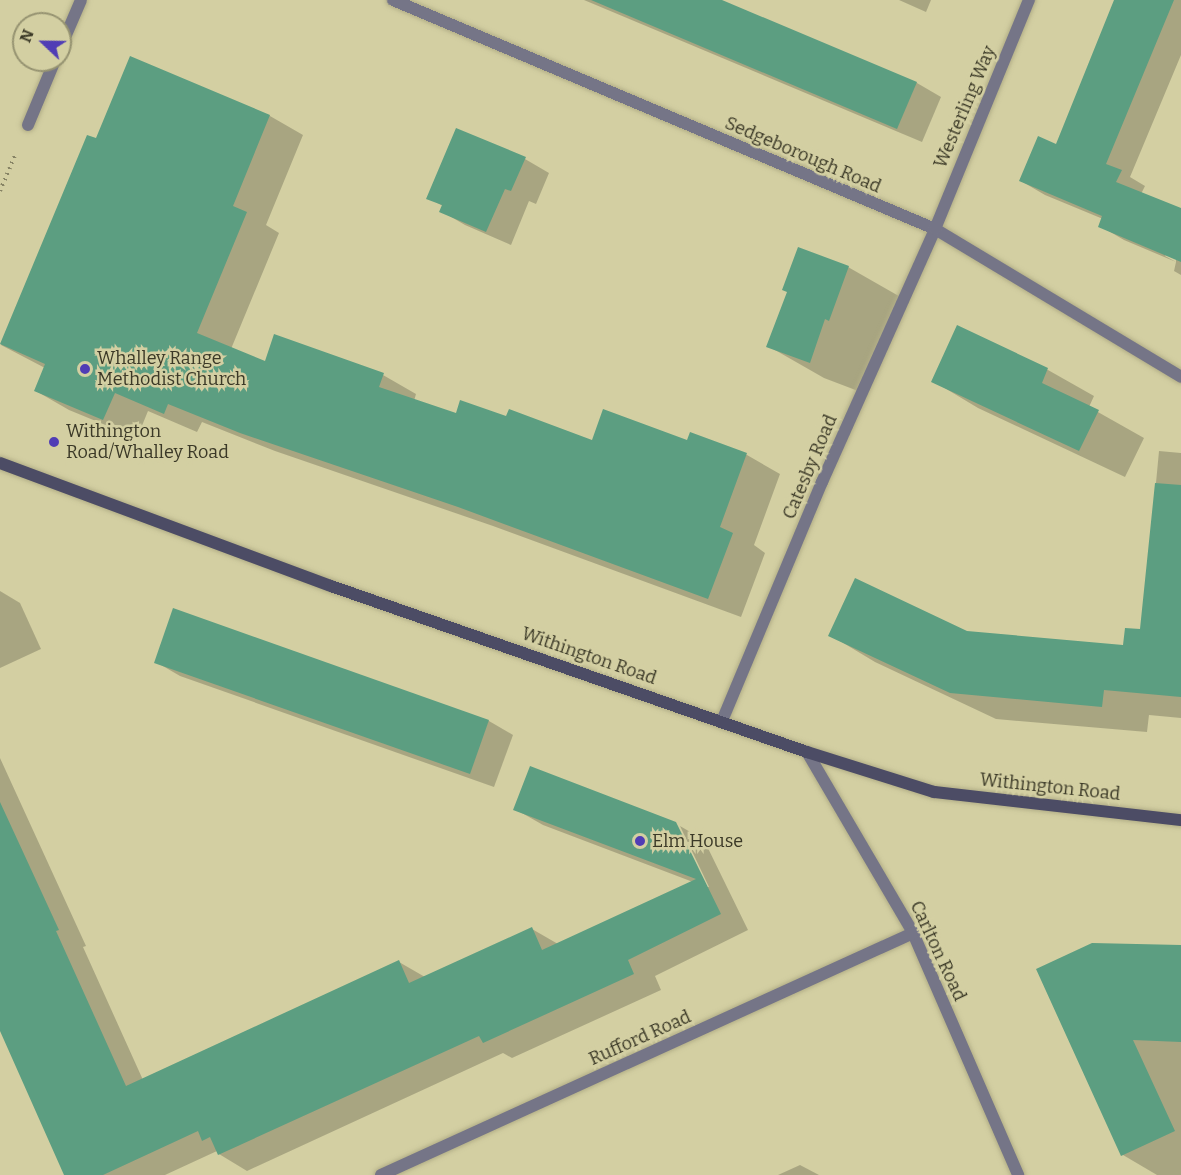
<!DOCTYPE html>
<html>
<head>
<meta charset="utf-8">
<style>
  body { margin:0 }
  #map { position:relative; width:1181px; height:1175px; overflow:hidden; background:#d3cfa2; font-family:Bitter,serif }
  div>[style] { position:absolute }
  .shadow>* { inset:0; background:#0003 }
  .building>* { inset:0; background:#5c9e81 }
  .path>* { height:4px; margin-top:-2px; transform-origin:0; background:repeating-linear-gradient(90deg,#868364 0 1.5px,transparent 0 6px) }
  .roads { filter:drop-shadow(0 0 2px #b2ae87) drop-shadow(0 0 2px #b2ae87) }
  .lane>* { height:12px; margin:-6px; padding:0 6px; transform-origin:6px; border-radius:6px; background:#757587 }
  .street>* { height:12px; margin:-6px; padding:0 6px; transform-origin:6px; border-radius:6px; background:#757587 }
  .secondary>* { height:12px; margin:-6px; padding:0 6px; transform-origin:6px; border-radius:6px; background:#4c4c65 }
  .dots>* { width:16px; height:16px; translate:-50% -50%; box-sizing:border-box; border:3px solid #d3cfa2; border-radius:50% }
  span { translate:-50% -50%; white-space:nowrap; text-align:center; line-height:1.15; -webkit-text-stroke:5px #d3cfa2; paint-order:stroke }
  .street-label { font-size:18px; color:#3b3927 }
  .poi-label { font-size:18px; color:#3b3927 }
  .left { translate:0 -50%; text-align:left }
  .north { position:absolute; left:12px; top:12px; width:60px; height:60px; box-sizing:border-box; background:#d3cfa2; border:2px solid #969371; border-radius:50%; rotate:292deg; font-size:16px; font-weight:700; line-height:24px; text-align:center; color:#3b3927 }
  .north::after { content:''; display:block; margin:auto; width:21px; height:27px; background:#503db5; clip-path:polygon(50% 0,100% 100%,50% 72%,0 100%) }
</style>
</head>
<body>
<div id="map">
  <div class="shadow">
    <div style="clip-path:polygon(584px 0,718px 0,917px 83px,941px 97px,922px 142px)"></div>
    <div style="clip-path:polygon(899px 0,931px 0,926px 12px)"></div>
    <div style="clip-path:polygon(evenodd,1117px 0,1181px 0,1181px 55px,1130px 177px,1145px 186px,1141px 194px,1181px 210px,1181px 275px,1174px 271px,1176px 262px,1124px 240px,1100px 226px,1103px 219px,1045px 195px,1021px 181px,1057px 145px,1117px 0,1167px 253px,1176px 259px,1176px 262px,1165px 256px,1167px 253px)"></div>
    <div style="clip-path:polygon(131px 58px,270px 116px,303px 135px,266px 225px,279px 233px,231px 349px,266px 363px,383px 375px,416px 394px,414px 401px,457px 415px,507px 417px,593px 442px,687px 442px,691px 434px,747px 455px,780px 474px,754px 545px,765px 553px,741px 617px,493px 526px,275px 451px,202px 422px,197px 432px,148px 411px,137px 438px,69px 410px,36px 391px,45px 368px,1px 345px,88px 137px,96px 140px)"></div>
    <div style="clip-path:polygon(525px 159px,549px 173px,536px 204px,529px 201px,511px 245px,465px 225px,441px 211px,443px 206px,428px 198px)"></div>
    <div style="clip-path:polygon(848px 267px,904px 299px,866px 394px,824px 378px,768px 346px,789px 292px)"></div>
    <div style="clip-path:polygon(958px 327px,1048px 370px,1094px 396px,1089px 407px,1144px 438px,1125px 477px,978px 408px,933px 381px)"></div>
    <div style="clip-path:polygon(1159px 451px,1181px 453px,1181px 718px,1149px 715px,1147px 732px,996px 719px,875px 662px,830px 635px,966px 632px,1124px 646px,1142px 631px)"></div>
    <div style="clip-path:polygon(0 591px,20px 603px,41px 649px,0 668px)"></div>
    <div style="clip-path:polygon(174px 610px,489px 721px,513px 735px,494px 787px,180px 676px,156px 662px)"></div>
    <div style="clip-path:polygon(0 758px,86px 946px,83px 947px,143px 1080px,399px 962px,425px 977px,532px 929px,558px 944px,693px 882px,543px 825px,515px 809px,675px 823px,706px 887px,709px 887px,680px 826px,704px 840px,748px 930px,655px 976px,661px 990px,512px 1058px,503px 1053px,247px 1171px,219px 1154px,217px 1151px,165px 1175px,65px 1175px,0 1024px)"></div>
    <div style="clip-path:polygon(1181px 947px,1181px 1175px,1157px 1175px,1123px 1155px,1038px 970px)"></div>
    <div style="clip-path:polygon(800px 1165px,819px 1175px,778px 1175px)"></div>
  </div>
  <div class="building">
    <div style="clip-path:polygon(591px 0,722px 0,917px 82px,897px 129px)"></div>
    <div style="clip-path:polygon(1114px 0,1174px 0,1106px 164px,1122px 170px,1116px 182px,1181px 208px,1181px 262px,1098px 227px,1102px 216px,1019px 181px,1038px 136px,1056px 144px)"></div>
    <div style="clip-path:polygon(130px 56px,270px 115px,233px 206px,247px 212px,197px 333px,265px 361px,274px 334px,384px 373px,379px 387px,456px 413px,460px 400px,506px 416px,509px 409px,592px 440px,603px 409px,687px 440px,690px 432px,747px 453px,720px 527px,733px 533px,708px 599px,458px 507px,240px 433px,168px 404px,164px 414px,115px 393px,103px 420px,34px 391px,45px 364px,0 344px,87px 135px,96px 138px)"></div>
    <div style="clip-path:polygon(456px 128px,526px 157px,511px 191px,505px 189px,486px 232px,439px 212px,442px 205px,426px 199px)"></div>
    <div style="clip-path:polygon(798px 247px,849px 266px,829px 321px,825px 319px,810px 363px,766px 347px,787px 292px,782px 290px)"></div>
    <div style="clip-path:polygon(957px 325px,1048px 368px,1042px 383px,1099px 410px,1079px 451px,931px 382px)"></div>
    <div style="clip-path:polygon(1155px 483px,1181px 485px,1181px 697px,1104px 690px,1102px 707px,950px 693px,828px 636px,855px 578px,967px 631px,1123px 645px,1125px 628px,1140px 629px)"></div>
    <div style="clip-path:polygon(173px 608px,489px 720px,470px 774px,154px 663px)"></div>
    <div style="clip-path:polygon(530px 766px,676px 822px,721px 914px,628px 960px,634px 974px,483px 1043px,479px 1036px,218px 1155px,210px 1137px,202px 1141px,198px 1131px,103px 1175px,64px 1175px,0 1031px,0 802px,59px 930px,56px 931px,126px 1086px,399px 960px,409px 983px,532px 927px,542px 950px,696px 879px,513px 810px)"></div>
    <div style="clip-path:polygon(1092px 943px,1181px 945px,1181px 1042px,1133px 1040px,1175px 1131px,1121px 1156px,1036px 969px)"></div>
  </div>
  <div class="path">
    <div style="left:0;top:191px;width:41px;rotate:-67.2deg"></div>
  </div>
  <div class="roads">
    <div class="lane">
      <div style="left:60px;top:49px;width:53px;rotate:-66.8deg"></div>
      <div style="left:28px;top:125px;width:70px;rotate:-67.4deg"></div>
    </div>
    <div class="street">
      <div style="left:393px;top:0;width:588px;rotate:22.9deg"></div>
      <div style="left:935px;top:229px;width:287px;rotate:31deg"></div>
      <div style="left:722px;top:721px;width:259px;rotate:-67.3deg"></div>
      <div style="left:822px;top:482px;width:277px;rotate:-65.9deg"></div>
      <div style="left:935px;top:229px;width:248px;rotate:-67.7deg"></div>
      <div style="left:807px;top:752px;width:210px;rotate:59.6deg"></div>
      <div style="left:913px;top:933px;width:264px;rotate:66.5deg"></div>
      <div style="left:381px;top:1175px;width:584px;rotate:-24.46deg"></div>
    </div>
    <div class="secondary">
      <div style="left:0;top:463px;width:353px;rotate:20.4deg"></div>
      <div style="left:331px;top:586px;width:504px;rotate:19.23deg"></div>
      <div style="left:807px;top:752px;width:133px;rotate:17.5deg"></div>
      <div style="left:934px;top:792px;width:249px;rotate:6.5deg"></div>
    </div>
  </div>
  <div class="dots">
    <div style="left:85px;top:369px;background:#503db5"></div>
    <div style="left:54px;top:442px;background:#503db5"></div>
    <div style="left:640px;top:841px;background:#503db5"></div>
  </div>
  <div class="street-label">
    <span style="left:965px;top:107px;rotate:-67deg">Westerling Way</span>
    <span style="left:803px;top:155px;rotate:23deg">Sedgeborough Road</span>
    <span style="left:810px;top:467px;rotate:-67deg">Catesby Road</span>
    <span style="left:589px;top:656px;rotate:19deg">Withington Road</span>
    <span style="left:1050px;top:787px;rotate:6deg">Withington Road</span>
    <span style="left:938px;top:951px;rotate:65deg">Carlton Road</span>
    <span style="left:640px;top:1038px;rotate:-24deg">Rufford Road</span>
  </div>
  <div class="poi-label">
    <span class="left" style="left:97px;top:369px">Whalley Range<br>Methodist Church</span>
    <span class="left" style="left:66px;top:442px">Withington<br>Road/Whalley Road</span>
    <span class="left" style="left:652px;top:841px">Elm House</span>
  </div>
  <div class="north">N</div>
</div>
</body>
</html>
